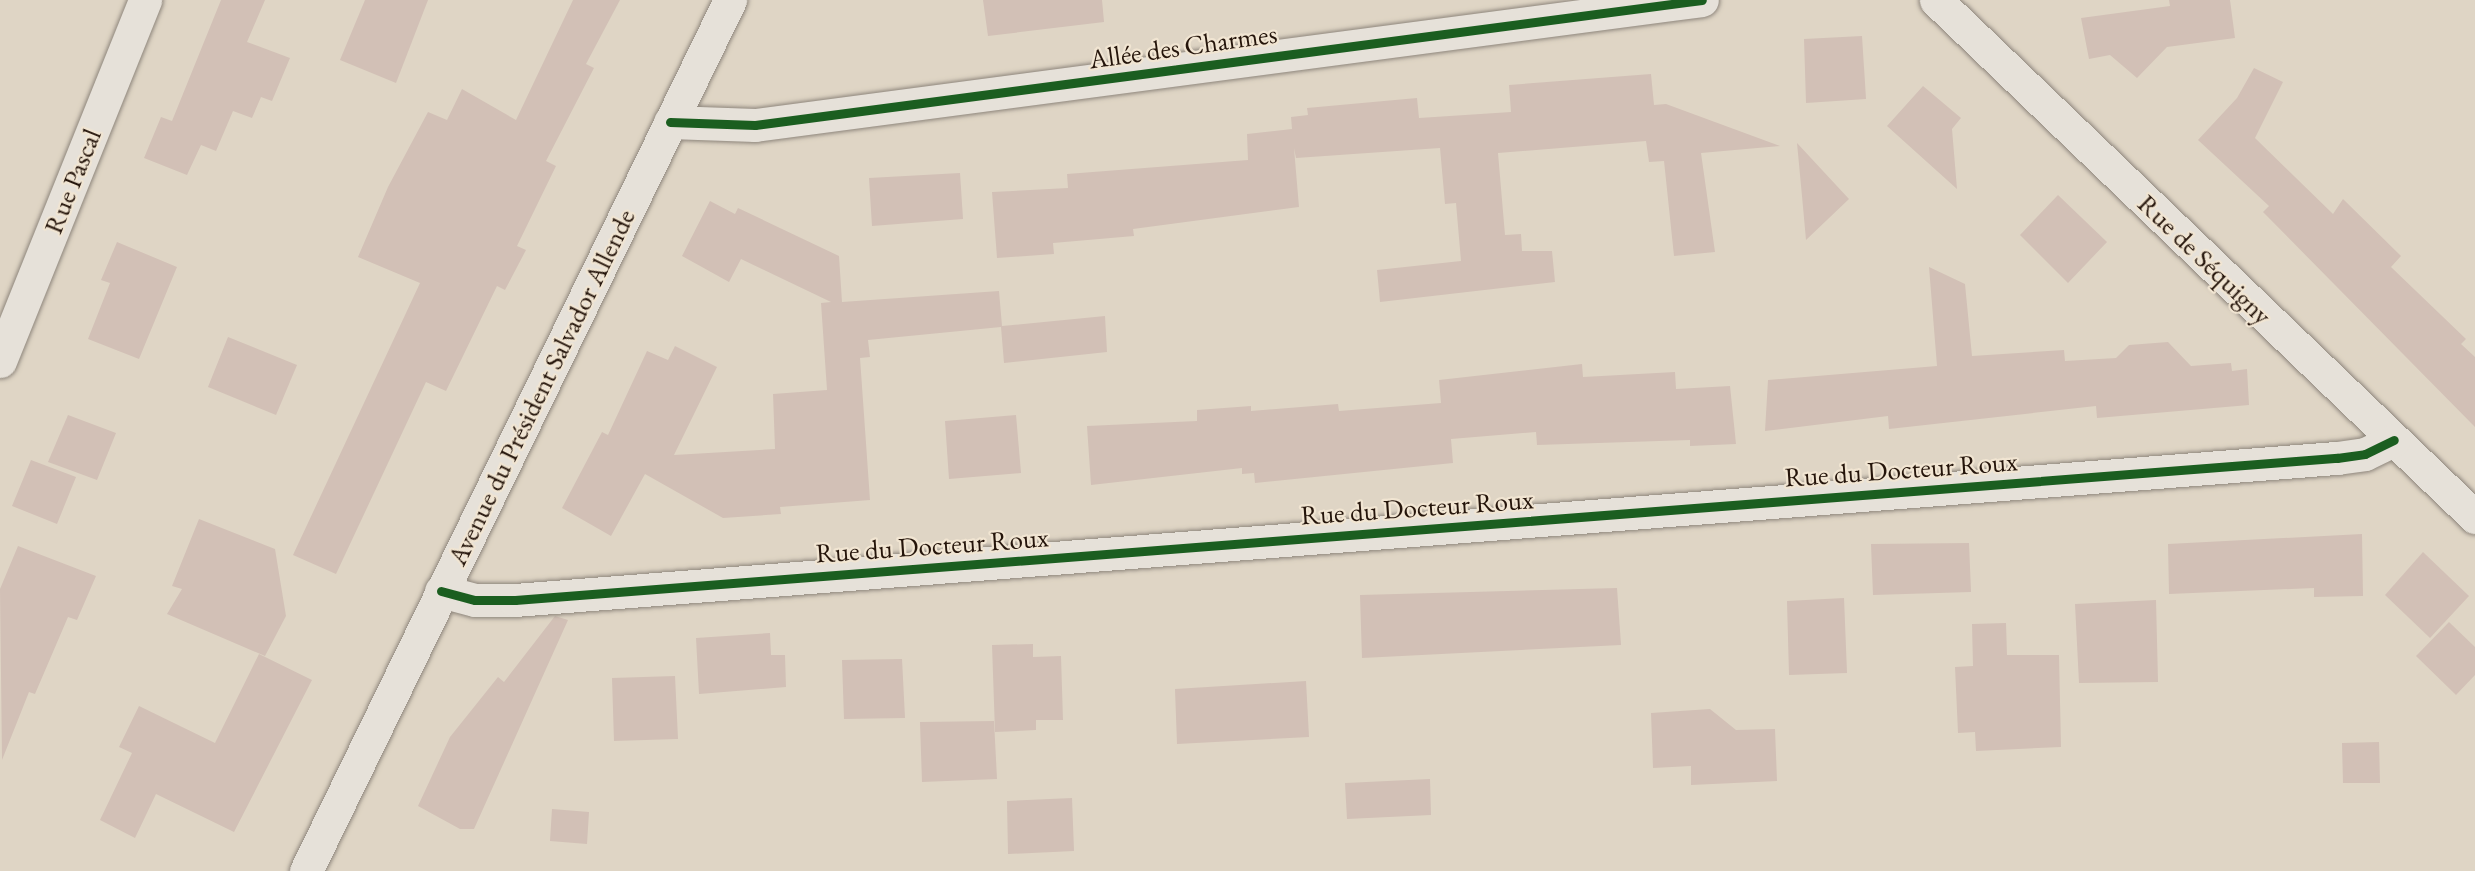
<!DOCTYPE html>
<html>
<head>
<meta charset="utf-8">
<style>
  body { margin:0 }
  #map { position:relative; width:2475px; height:871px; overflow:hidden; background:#dfd5c5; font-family:"EB Garamond",serif }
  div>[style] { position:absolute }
  .building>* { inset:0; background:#d2c0b6 }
  .roads { filter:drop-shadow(0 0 2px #8e867c) drop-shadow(0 0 2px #8e867c) }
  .minor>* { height:33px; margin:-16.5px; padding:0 16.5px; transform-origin:16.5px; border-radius:16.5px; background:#e6e1d9 }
  .cycleway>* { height:9px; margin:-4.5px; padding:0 4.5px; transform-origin:4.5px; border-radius:4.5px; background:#1b5e20 }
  span { translate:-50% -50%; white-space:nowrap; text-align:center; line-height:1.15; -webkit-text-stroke:4.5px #f1e5d2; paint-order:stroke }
  .street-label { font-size:27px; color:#24140a }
</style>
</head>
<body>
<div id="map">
  <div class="building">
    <div style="clip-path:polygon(221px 0,265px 0,247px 42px,290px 58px,272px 101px,261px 97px,252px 118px,233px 111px,216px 151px,201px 145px,187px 175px,144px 158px,161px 117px,172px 121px)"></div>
    <div style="clip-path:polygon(365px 0,428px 0,396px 83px,340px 60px)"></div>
    <div style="clip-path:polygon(573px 0,620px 0,586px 64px,594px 68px,546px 161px,556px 166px,517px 246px,526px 250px,505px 290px,497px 286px,446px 391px,426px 382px,336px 574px,293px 555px,420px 283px,358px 257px,388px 187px,428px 112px,447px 120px,462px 89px,516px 120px)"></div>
    <div style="clip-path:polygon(983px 0,1102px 0,1104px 22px,988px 36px)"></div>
    <div style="clip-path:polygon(2169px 0,2230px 0,2235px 38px,2167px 47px,2137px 78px,2110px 55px,2089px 59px,2081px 18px,2170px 6px)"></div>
    <div style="clip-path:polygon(1862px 36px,1866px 99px,1806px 103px,1804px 39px)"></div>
    <div style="clip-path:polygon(2254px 68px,2283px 82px,2255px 138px,2333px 214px,2343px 199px,2401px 256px,2391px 267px,2466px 339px,2461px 344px,2475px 357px,2475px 427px,2263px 212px,2269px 206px,2198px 140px,2237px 98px)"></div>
    <div style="clip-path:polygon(1651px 74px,1654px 105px,1666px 104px,1780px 146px,1701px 153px,1715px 252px,1674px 256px,1664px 161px,1649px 162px,1646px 141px,1498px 153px,1505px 235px,1521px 234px,1522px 251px,1552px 251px,1555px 282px,1380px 302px,1377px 270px,1461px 261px,1456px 203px,1445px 204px,1440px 148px,1296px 158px,1294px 148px,1299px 207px,1133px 229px,1134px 236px,1053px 243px,1054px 254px,997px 258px,992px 192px,1068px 188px,1067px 174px,1248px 160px,1247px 134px,1292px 129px,1291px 117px,1308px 115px,1307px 108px,1417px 98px,1419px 118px,1511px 112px,1509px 85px)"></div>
    <div style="clip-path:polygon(1923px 86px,1961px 118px,1952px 129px,1957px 189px,1887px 126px)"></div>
    <div style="clip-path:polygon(1797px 143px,1849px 199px,1806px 240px,1803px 207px)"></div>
    <div style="clip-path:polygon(960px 173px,963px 219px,872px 226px,869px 178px)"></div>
    <div style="clip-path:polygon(2058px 195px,2107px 242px,2068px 283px,2020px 235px)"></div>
    <div style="clip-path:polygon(710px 201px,735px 214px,738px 208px,839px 256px,842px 302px,999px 291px,1002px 326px,1105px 316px,1107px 352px,1004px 363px,1001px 327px,868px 340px,870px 357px,860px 358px,870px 500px,780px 507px,781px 514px,723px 518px,645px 474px,611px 536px,562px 508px,602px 432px,608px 435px,647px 351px,668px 360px,675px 346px,717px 367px,674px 455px,775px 449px,773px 394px,827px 390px,821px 303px,831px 302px,741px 259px,729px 282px,682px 256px)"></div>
    <div style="clip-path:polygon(117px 242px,177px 267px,139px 359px,88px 339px,110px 283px,101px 280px)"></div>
    <div style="clip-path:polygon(1929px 267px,1965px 284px,1972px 356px,2064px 350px,2065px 361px,2116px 358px,2129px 345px,2168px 342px,2191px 366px,2231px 363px,2232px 371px,2247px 369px,2249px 405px,2097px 418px,2096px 406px,1889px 429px,1888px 416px,1765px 431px,1768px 380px,1937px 366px)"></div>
    <div style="clip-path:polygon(228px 337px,297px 365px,276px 415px,208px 387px)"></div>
    <div style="clip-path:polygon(1582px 364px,1583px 377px,1675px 372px,1676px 389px,1730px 386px,1736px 444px,1690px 446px,1690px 440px,1537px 445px,1536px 432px,1451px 439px,1453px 463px,1255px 483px,1254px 473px,1242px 474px,1242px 468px,1091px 485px,1087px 426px,1197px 421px,1197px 410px,1251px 406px,1251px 411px,1338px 404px,1339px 411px,1441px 403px,1439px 380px)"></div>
    <div style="clip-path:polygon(68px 415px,116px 433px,97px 480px,48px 462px)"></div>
    <div style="clip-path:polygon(1016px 415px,1021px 473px,949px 479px,945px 421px)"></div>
    <div style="clip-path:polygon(31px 460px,76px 477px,57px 524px,12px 506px)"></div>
    <div style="clip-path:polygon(199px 519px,275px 549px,286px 616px,265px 656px,167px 614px,182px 589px,172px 586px)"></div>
    <div style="clip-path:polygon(2362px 534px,2363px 596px,2314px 597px,2314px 588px,2169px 594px,2168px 544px)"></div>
    <div style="clip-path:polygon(1969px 543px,1971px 592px,1873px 595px,1871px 544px)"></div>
    <div style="clip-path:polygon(18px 546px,96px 576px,77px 620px,68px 617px,35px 694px,29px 692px,2px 760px,0 589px)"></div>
    <div style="clip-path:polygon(2423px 552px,2469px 596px,2430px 638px,2385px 595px)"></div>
    <div style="clip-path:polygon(1617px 588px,1621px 645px,1362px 658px,1360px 595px)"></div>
    <div style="clip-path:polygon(1844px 598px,1847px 673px,1789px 675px,1787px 601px)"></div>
    <div style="clip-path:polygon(2156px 600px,2158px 682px,2079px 683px,2075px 604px)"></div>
    <div style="clip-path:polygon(555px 616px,568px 620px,474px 829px,460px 829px,418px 806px,450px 737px,498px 677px,504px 682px)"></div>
    <div style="clip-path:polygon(2449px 622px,2475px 647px,2475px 675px,2456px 695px,2416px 656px)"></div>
    <div style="clip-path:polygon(2006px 623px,2007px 655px,2059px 655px,2061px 747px,1976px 751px,1975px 732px,1958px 733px,1955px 667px,1973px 666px,1972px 624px)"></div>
    <div style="clip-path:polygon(770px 633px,771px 655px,785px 655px,786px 687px,699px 694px,696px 638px)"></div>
    <div style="clip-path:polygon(1033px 644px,1033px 657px,1061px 656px,1063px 720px,1036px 720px,1036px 730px,995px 732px,992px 645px)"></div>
    <div style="clip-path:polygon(259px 654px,312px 680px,234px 832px,156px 794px,135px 838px,100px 820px,132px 753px,119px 747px,139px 706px,215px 743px)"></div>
    <div style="clip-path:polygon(902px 659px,905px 718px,844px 719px,842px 660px)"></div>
    <div style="clip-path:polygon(675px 676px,678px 739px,614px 741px,612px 678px)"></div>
    <div style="clip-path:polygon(1306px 681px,1309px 737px,1177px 744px,1175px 689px)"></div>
    <div style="clip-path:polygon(1710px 709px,1736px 730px,1775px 729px,1777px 781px,1691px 785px,1691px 766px,1653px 768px,1651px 713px)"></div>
    <div style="clip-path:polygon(994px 721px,997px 779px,922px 782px,920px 722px)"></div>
    <div style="clip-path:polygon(2379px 742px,2380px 783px,2343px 783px,2342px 743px)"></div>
    <div style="clip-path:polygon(1430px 779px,1431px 815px,1347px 819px,1345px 783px)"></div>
    <div style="clip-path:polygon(1072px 798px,1074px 851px,1008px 854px,1007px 801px)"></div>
    <div style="clip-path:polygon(552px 809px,589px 812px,587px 844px,550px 841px)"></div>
  </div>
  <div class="roads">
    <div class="minor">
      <div style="left:1936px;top:0;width:747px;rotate:43.81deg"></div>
      <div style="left:670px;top:122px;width:85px;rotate:2deg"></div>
      <div style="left:755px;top:125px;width:955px;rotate:-7.52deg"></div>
      <div style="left:0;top:361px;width:389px;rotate:-68.1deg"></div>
      <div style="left:441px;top:591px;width:35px;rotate:15deg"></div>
      <div style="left:475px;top:600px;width:40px"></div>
      <div style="left:515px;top:600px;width:1828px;rotate:-4.46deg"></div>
      <div style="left:2337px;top:458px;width:28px;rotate:-8deg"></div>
      <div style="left:2365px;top:454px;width:32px;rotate:-26deg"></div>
      <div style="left:306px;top:871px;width:969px;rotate:-64.04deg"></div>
    </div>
  </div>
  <div class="cycleway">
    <div style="left:670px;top:122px;width:85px;rotate:2deg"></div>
    <div style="left:755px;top:125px;width:955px;rotate:-7.52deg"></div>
    <div style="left:441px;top:591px;width:35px;rotate:15deg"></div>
    <div style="left:475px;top:600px;width:40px"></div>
    <div style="left:515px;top:600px;width:1828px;rotate:-4.46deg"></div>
    <div style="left:2337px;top:458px;width:28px;rotate:-8deg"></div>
    <div style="left:2365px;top:454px;width:32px;rotate:-26deg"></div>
  </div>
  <div class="street-label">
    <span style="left:1183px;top:46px;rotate:-8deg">Allée des Charmes</span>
    <span style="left:72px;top:181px;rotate:-68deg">Rue Pascal</span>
    <span style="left:2205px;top:259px;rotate:44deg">Rue de Séquigny</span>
    <span style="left:541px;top:387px;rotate:-64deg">Avenue du Président Salvador Allende</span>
    <span style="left:1901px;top:469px;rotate:-4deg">Rue du Docteur Roux</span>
    <span style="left:1417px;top:507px;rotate:-4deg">Rue du Docteur Roux</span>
    <span style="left:932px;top:545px;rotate:-4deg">Rue du Docteur Roux</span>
  </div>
</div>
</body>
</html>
